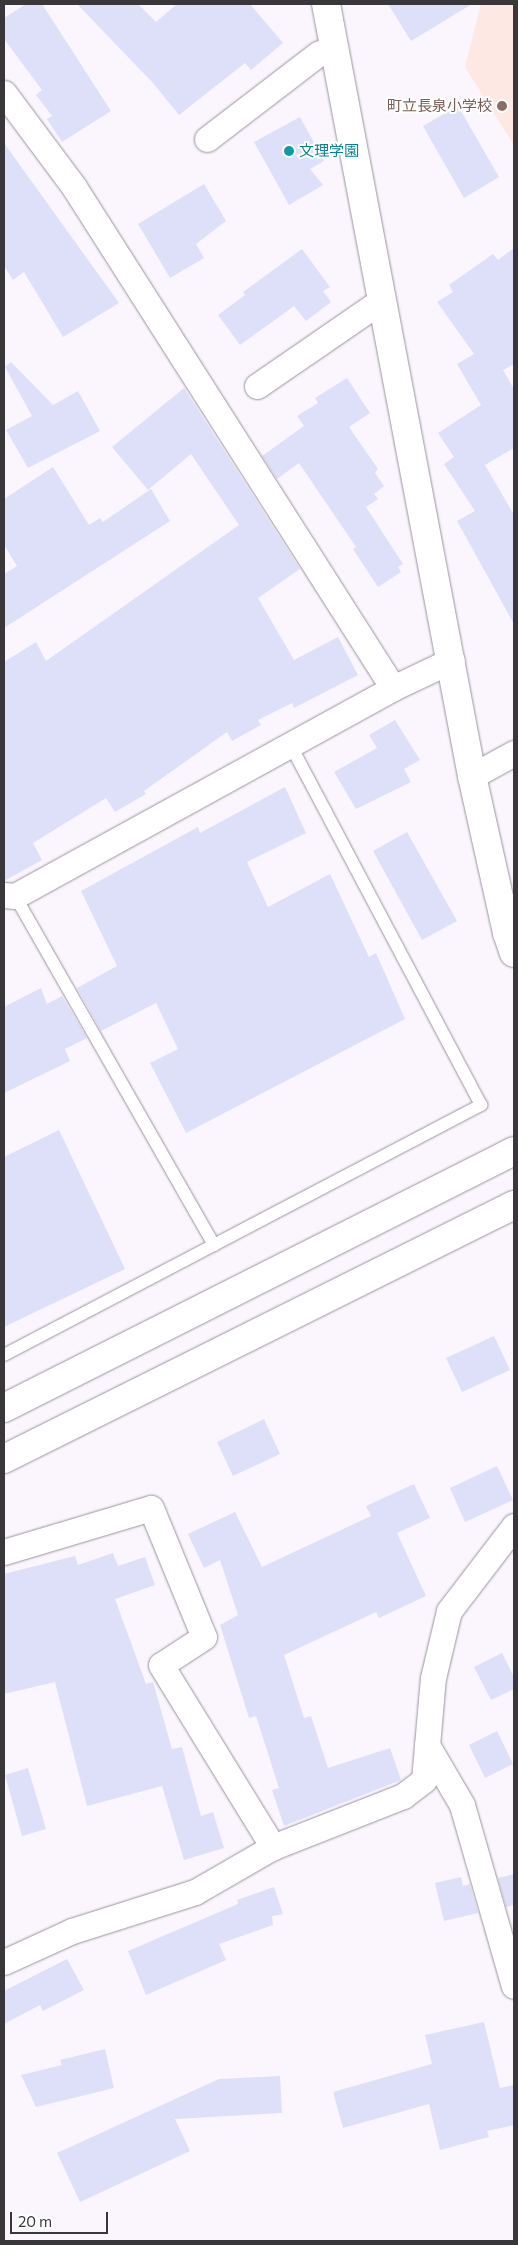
<!DOCTYPE html>
<html>
<head>
<meta charset="utf-8">
<style>
  body { margin:0 }
  #map { position:relative; width:518px; height:2245px; overflow:hidden; background:#fbf5fe; font-family:Commissioner,"Noto Sans JP",sans-serif }
  div>[style] { position:absolute }
  .education>* { inset:0; background:#fde8e3 }
  .building>* { inset:0; background:#dedff8 }
  .roads { filter:drop-shadow(0 0 1px #9a939d) drop-shadow(0 0 1px #9a939d) }
  .lane>* { height:12px; margin:-6px; padding:0 6px; transform-origin:6px; border-radius:6px; background:#fff }
  .street>* { height:25px; margin:-12.5px; padding:0 12.5px; transform-origin:12.5px; border-radius:12.5px; background:#fff }
  .secondary>* { height:28px; margin:-14px; padding:0 14px; transform-origin:14px; border-radius:14px; background:#fff }
  .dots>* { width:14px; height:14px; translate:-50% -50%; box-sizing:border-box; border:2px solid #fff; border-radius:50% }
  span { translate:-50% -50%; white-space:nowrap; text-align:center; line-height:1.15; -webkit-text-stroke:4px #fff; paint-order:stroke }
  .education-label { font-size:15px; color:#785e54 }
  .right { translate:-100% -50%; text-align:right }
  .culture-label { font-size:15px; color:#0d838f }
  .left { translate:0 -50%; text-align:left }
  .frame { position:absolute; inset:0; border:5px solid #3a373b; pointer-events:none }
  .scale { position:absolute; left:10px; top:2212px; width:98px; height:22px; box-sizing:border-box; border:2px solid #3a373b; border-top:0; padding-left:6px; font-size:15px; line-height:18px; white-space:nowrap; color:#3a373b; -webkit-text-stroke:4px #fff; paint-order:stroke }
</style>
</head>
<body>
<div id="map">
  <div class="education">
    <div style="clip-path:polygon(481px 4px,514px 4px,514px 145px,465px 67px)"></div>
  </div>
  <div class="building">
    <div style="clip-path:polygon(26px 4px,42px 4px,111px 111px,62px 142px,47px 119px,52px 116px,36px 95px,42px 90px,4px 39px,4px 18px)"></div>
    <div style="clip-path:polygon(77px 4px,138px 4px,156px 22px,177px 4px,250px 4px,283px 43px,251px 70px,245px 63px,179px 115px,153px 83px)"></div>
    <div style="clip-path:polygon(388px 4px,472px 4px,411px 41px)"></div>
    <div style="clip-path:polygon(458px 106px,499px 177px,464px 198px,423px 126px)"></div>
    <div style="clip-path:polygon(300px 117px,324px 161px,310px 169px,323px 185px,289px 205px,254px 142px)"></div>
    <div style="clip-path:polygon(4px 143px,119px 303px,63px 337px,24px 272px,13px 280px,4px 266px)"></div>
    <div style="clip-path:polygon(204px 184px,226px 221px,196px 244px,204px 258px,170px 278px,138px 224px)"></div>
    <div style="clip-path:polygon(514px 248px,514px 364px,503px 370px,514px 389px,514px 448px,485px 465px,514px 515px,514px 624px,457px 521px,475px 511px,444px 464px,454px 457px,438px 433px,481px 405px,457px 364px,474px 354px,437px 302px,453px 292px,449px 285px,493px 254px,498px 260px)"></div>
    <div style="clip-path:polygon(302px 249px,330px 287px,323px 291px,331px 302px,306px 321px,294px 306px,240px 345px,218px 315px,245px 295px,243px 292px)"></div>
    <div style="clip-path:polygon(11px 362px,53px 405px,78px 391px,100px 431px,28px 468px,6px 430px,32px 416px,5px 367px)"></div>
    <div style="clip-path:polygon(347px 378px,370px 413px,349px 427px,378px 469px,375px 473px,384px 486px,374px 494px,378px 499px,366px 507px,403px 564px,398px 567px,401px 572px,378px 587px,353px 549px,356px 547px,299px 463px,277px 479px,262px 456px,304px 426px,297px 416px,318px 403px,315px 398px)"></div>
    <div style="clip-path:polygon(184px 388px,300px 569px,258px 598px,294px 660px,338px 637px,358px 675px,294px 708px,292px 703px,258px 720px,261px 725px,232px 741px,227px 732px,144px 791px,146px 794px,115px 812px,106px 798px,33px 843px,42px 860px,4px 881px,4px 662px,36px 642px,46px 661px,239px 525px,191px 454px,148px 490px,112px 447px)"></div>
    <div style="clip-path:polygon(53px 467px,89px 525px,100px 518px,103px 522px,151px 489px,170px 521px,4px 628px,4px 574px,17px 566px,4px 545px,4px 499px)"></div>
    <div style="clip-path:polygon(395px 720px,420px 760px,404px 769px,411px 782px,356px 809px,334px 772px,377px 748px,369px 735px)"></div>
    <div style="clip-path:polygon(285px 787px,306px 833px,247px 862px,268px 907px,330px 874px,369px 957px,376px 953px,405px 1019px,186px 1133px,150px 1063px,178px 1049px,156px 1003px,101px 1031px,77px 988px,117px 966px,81px 891px,198px 827px,200px 833px)"></div>
    <div style="clip-path:polygon(407px 832px,457px 921px,422px 940px,373px 851px)"></div>
    <div style="clip-path:polygon(41px 988px,47px 1004px,62px 996px,87px 1038px,65px 1049px,70px 1061px,4px 1093px,4px 1007px)"></div>
    <div style="clip-path:polygon(59px 1130px,125px 1269px,4px 1327px,4px 1157px)"></div>
    <div style="clip-path:polygon(494px 1336px,510px 1370px,462px 1392px,446px 1358px)"></div>
    <div style="clip-path:polygon(264px 1419px,280px 1454px,233px 1476px,217px 1442px)"></div>
    <div style="clip-path:polygon(497px 1466px,513px 1500px,465px 1522px,450px 1488px)"></div>
    <div style="clip-path:polygon(414px 1484px,430px 1518px,397px 1533px,426px 1596px,379px 1618px,376px 1612px,284px 1655px,304px 1718px,311px 1716px,328px 1768px,390px 1748px,401px 1780px,284px 1826px,272px 1790px,279px 1788px,256px 1716px,249px 1718px,220px 1625px,238px 1615px,220px 1560px,204px 1568px,188px 1534px,235px 1512px,262px 1567px,371px 1516px,366px 1506px)"></div>
    <div style="clip-path:polygon(113px 1553px,118px 1566px,145px 1557px,155px 1585px,115px 1599px,146px 1684px,153px 1682px,172px 1749px,182px 1747px,201px 1816px,213px 1812px,224px 1848px,184px 1860px,162px 1786px,87px 1806px,55px 1682px,4px 1694px,4px 1574px,75px 1556px,78px 1565px)"></div>
    <div style="clip-path:polygon(502px 1653px,514px 1677px,514px 1689px,491px 1700px,474px 1667px)"></div>
    <div style="clip-path:polygon(497px 1731px,513px 1764px,485px 1778px,469px 1745px)"></div>
    <div style="clip-path:polygon(28px 1768px,46px 1829px,22px 1836px,5px 1775px)"></div>
    <div style="clip-path:polygon(514px 1874px,514px 1905px,506px 1907px,498px 1878px)"></div>
    <div style="clip-path:polygon(461px 1877px,463px 1886px,470px 1884px,478px 1913px,444px 1921px,435px 1883px)"></div>
    <div style="clip-path:polygon(274px 1887px,283px 1914px,272px 1916px,273px 1925px,219px 1944px,226px 1960px,146px 1995px,128px 1951px,238px 1904px,237px 1900px)"></div>
    <div style="clip-path:polygon(67px 1959px,84px 1990px,43px 2011px,40px 2005px,4px 2024px,4px 1991px)"></div>
    <div style="clip-path:polygon(484px 2022px,500px 2088px,514px 2085px,514px 2125px,487px 2131px,489px 2137px,440px 2150px,429px 2104px,343px 2128px,333px 2092px,432px 2064px,425px 2035px)"></div>
    <div style="clip-path:polygon(105px 2049px,114px 2088px,36px 2107px,21px 2075px,62px 2065px,60px 2060px)"></div>
    <div style="clip-path:polygon(280px 2076px,282px 2113px,175px 2119px,190px 2151px,80px 2202px,57px 2153px,219px 2079px)"></div>
  </div>
  <div class="roads">
    <div class="lane">
      <div style="left:15px;top:896px;width:402px;rotate:60.3deg"></div>
      <div style="left:4px;top:1355px;width:539px;rotate:-27.66deg"></div>
      <div style="left:481px;top:1105px;width:408px;rotate:-117.9deg"></div>
    </div>
    <div class="street">
      <div style="left:4px;top:93px;width:117px;rotate:53.3deg"></div>
      <div style="left:74px;top:187px;width:594px;rotate:57.51deg"></div>
      <div style="left:207px;top:139px;width:141px;rotate:-37.5deg"></div>
      <div style="left:257px;top:386px;width:152px;rotate:-34.5deg"></div>
      <div style="left:472px;top:776px;width:48px;rotate:-28.7deg"></div>
      <div style="left:4px;top:895px;width:11px;rotate:5deg"></div>
      <div style="left:15px;top:896px;width:431px;rotate:-28.8deg"></div>
      <div style="left:393px;top:688px;width:65px;rotate:-25.4deg"></div>
      <div style="left:4px;top:1552px;width:153px;rotate:-16.7deg"></div>
      <div style="left:151px;top:1508px;width:139px;rotate:67.7deg"></div>
      <div style="left:204px;top:1637px;width:51px;rotate:146.9deg"></div>
      <div style="left:161px;top:1665px;width:214px;rotate:58.4deg"></div>
      <div style="left:427px;top:1745px;width:69px;rotate:59.7deg"></div>
      <div style="left:462px;top:1805px;width:188px;rotate:74deg"></div>
      <div style="left:4px;top:1962px;width:75px;rotate:-24.5deg"></div>
      <div style="left:72px;top:1931px;width:129px;rotate:-17.6deg"></div>
      <div style="left:195px;top:1892px;width:90px;rotate:-30deg"></div>
      <div style="left:273px;top:1847px;width:140px;rotate:-21.4deg"></div>
      <div style="left:403px;top:1796px;width:26px;rotate:-37deg"></div>
      <div style="left:424px;top:1780px;width:102px;rotate:-85deg"></div>
      <div style="left:433px;top:1678px;width:69px;rotate:-76.6deg"></div>
      <div style="left:449px;top:1611px;width:107px;rotate:-52.6deg"></div>
    </div>
    <div class="secondary">
      <div style="left:326px;top:4px;width:786px;rotate:79.29deg"></div>
      <div style="left:472px;top:776px;width:161px;rotate:77.4deg"></div>
      <div style="left:507px;top:933px;width:21px;rotate:71deg"></div>
      <div style="left:4px;top:1408px;width:571px;rotate:-26.74deg"></div>
      <div style="left:4px;top:1459px;width:570px;rotate:-26.48deg"></div>
    </div>
  </div>
  <div class="dots">
    <div style="left:502px;top:106px;background:#8d6e63"></div>
    <div style="left:289px;top:151px;background:#0f9aa8"></div>
  </div>
  <div class="education-label">
    <span class="right" style="left:492px;top:106px">町立長泉小学校</span>
  </div>
  <div class="culture-label">
    <span class="left" style="left:299px;top:151px">文理学園</span>
  </div>
  <div class="frame"></div>
  <div class="scale">20 m</div>
</div>
</body>
</html>
